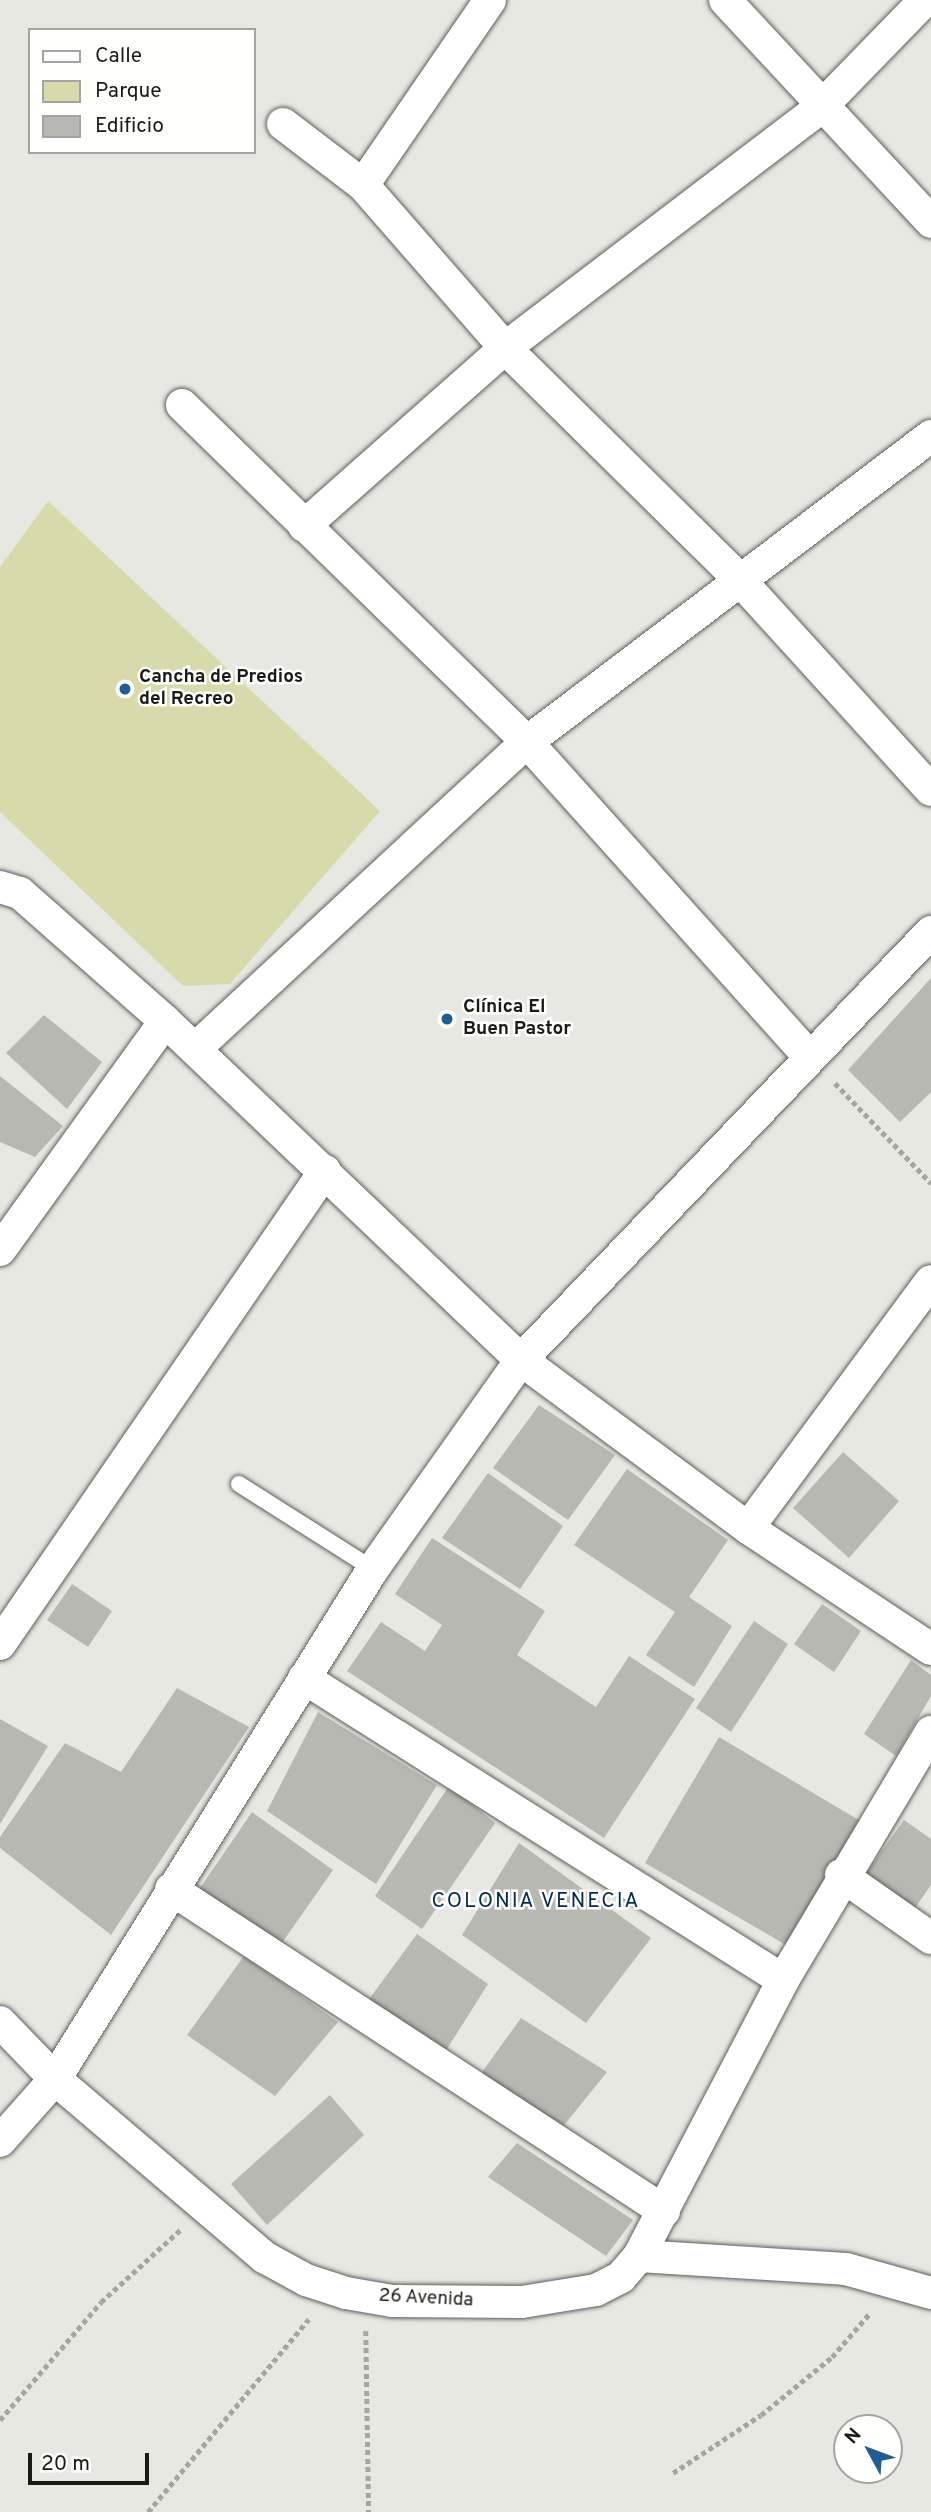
<!DOCTYPE html>
<html>
<head>
<meta charset="utf-8">
<style>
  body { margin:0 }
  #map { position:relative; width:931px; height:2512px; overflow:hidden; background:#e8e8e2; font-family:Overpass,sans-serif }
  div>[style] { position:absolute }
  .green>* { inset:0; background:#d9daab }
  .building>* { inset:0; background:#b7b8b2 }
  .path>* { height:4.5px; margin-top:-2.25px; transform-origin:0; background:repeating-linear-gradient(90deg,#a5a5a1 0 5px,transparent 0 8.5px) }
  .roads { filter:drop-shadow(0 0 2px #5f5f59) drop-shadow(0 0 2px #5f5f59) }
  .service>* { height:16px; margin:-8px; padding:0 8px; transform-origin:8px; border-radius:8px; background:#fff }
  .minor>* { height:32px; margin:-16px; padding:0 16px; transform-origin:16px; border-radius:16px; background:#fff }
  .dots>* { width:19px; height:19px; translate:-50% -50%; box-sizing:border-box; border:4px solid #fffffe; border-radius:50% }
  span { translate:-50% -50%; white-space:nowrap; text-align:center; line-height:1.15; -webkit-text-stroke:5px #fffffe; paint-order:stroke }
  .poi-label { font-size:19px; color:#1a1a18; font-weight:700 }
  .left { translate:0 -50%; text-align:left }
  .street-label { font-size:19px; color:#1a1a18 }
  .neighbourhood-label { font-size:21px; color:#002a4e; letter-spacing:2px }
  .legend { position:absolute; left:28px; top:28px; width:228px; height:126px; box-sizing:border-box; background:#fffffe; border:2px solid #a3a3a2; margin:0; padding:9px 12px; list-style:none; font-size:21px; color:#1a1a18 }
  .legend li { display:flex; align-items:center; gap:14px; height:35px }
  .legend b { width:35px; border:2px solid #a3a3a2 }
  .north { position:absolute; left:833px; top:2414px; width:70px; height:70px; box-sizing:border-box; background:#fffffe; border:2px solid #a3a3a2; border-radius:50%; rotate:311deg; font-size:19px; font-weight:700; line-height:28px; text-align:center; color:#1a1a18 }
  .north::after { content:''; display:block; margin:auto; width:24px; height:32px; background:#205d93; clip-path:polygon(50% 0,100% 100%,50% 72%,0 100%) }
  .scale { position:absolute; left:28px; top:2453px; width:121px; height:32px; box-sizing:border-box; border:4px solid #1a1a18; border-top:0; padding-left:9px; font-size:21px; line-height:24px; white-space:nowrap; color:#1a1a18; -webkit-text-stroke:5px #fffffe; paint-order:stroke }
</style>
</head>
<body>
<div id="map">
  <div class="green">
    <div style="clip-path:polygon(48px 501px,380px 811px,230px 984px,183px 986px,0 812px,0 567px)"></div>
  </div>
  <div class="building">
    <div style="clip-path:polygon(931px 978px,931px 1092px,900px 1122px,848px 1070px)"></div>
    <div style="clip-path:polygon(44px 1015px,102px 1062px,67px 1109px,6px 1053px)"></div>
    <div style="clip-path:polygon(0 1076px,63px 1126px,35px 1157px,0 1142px)"></div>
    <div style="clip-path:polygon(539px 1405px,615px 1455px,568px 1520px,493px 1468px)"></div>
    <div style="clip-path:polygon(843px 1452px,899px 1501px,849px 1558px,793px 1508px)"></div>
    <div style="clip-path:polygon(627px 1469px,728px 1540px,689px 1597px,732px 1626px,694px 1687px,646px 1655px,675px 1612px,574px 1545px)"></div>
    <div style="clip-path:polygon(488px 1473px,563px 1526px,520px 1589px,442px 1538px)"></div>
    <div style="clip-path:polygon(432px 1538px,545px 1611px,517px 1655px,596px 1707px,629px 1656px,695px 1699px,604px 1838px,347px 1671px,381px 1622px,425px 1651px,442px 1625px,395px 1594px)"></div>
    <div style="clip-path:polygon(72px 1584px,112px 1611px,88px 1647px,47px 1620px)"></div>
    <div style="clip-path:polygon(822px 1604px,861px 1631px,834px 1672px,794px 1644px)"></div>
    <div style="clip-path:polygon(754px 1621px,788px 1644px,731px 1732px,696px 1708px)"></div>
    <div style="clip-path:polygon(911px 1660px,931px 1675px,931px 1696px,896px 1756px,864px 1734px)"></div>
    <div style="clip-path:polygon(177px 1688px,249px 1727px,111px 1935px,0 1848px,0 1837px,65px 1743px,121px 1772px)"></div>
    <div style="clip-path:polygon(318px 1712px,437px 1785px,376px 1884px,267px 1811px)"></div>
    <div style="clip-path:polygon(0 1719px,48px 1746px,0 1824px)"></div>
    <div style="clip-path:polygon(719px 1737px,862px 1822px,798px 1952px,645px 1863px)"></div>
    <div style="clip-path:polygon(449px 1786px,495px 1823px,422px 1929px,375px 1896px)"></div>
    <div style="clip-path:polygon(252px 1812px,333px 1870px,277px 1950px,198px 1891px)"></div>
    <div style="clip-path:polygon(904px 1820px,931px 1839px,931px 1885px,915px 1908px,866px 1873px)"></div>
    <div style="clip-path:polygon(519px 1843px,651px 1938px,586px 2023px,462px 1935px)"></div>
    <div style="clip-path:polygon(417px 1934px,488px 1984px,442px 2057px,367px 2002px)"></div>
    <div style="clip-path:polygon(244px 1956px,338px 2022px,275px 2096px,187px 2035px)"></div>
    <div style="clip-path:polygon(521px 2018px,607px 2072px,561px 2129px,480px 2075px)"></div>
    <div style="clip-path:polygon(330px 2095px,364px 2135px,267px 2225px,231px 2184px)"></div>
    <div style="clip-path:polygon(517px 2143px,633px 2220px,606px 2256px,488px 2177px)"></div>
  </div>
  <div class="path">
    <div style="left:835px;top:1083px;width:139px;rotate:46.2deg"></div>
    <div style="left:366px;top:2331px;width:181px;rotate:89.1deg"></div>
    <div style="left:0;top:2420px;width:155px;rotate:-49.4deg"></div>
    <div style="left:101px;top:2302px;width:107px;rotate:-42.3deg"></div>
    <div style="left:673px;top:2473px;width:105px;rotate:-33.4deg"></div>
    <div style="left:761px;top:2415px;width:92px;rotate:-39.2deg"></div>
    <div style="left:832px;top:2357px;width:58px;rotate:-49.2deg"></div>
    <div style="left:148px;top:2512px;width:251px;rotate:-50.2deg"></div>
  </div>
  <div class="roads">
    <div class="service">
      <div style="left:239px;top:1484px;width:159px;rotate:32.4deg"></div>
    </div>
    <div class="minor">
      <div style="left:725px;top:0;width:303px;rotate:47.1deg"></div>
      <div style="left:283px;top:124px;width:101px;rotate:37.3deg"></div>
      <div style="left:363px;top:185px;width:216px;rotate:48.9deg"></div>
      <div style="left:505px;top:348px;width:329px;rotate:44.6deg"></div>
      <div style="left:739px;top:579px;width:285px;rotate:47.7deg"></div>
      <div style="left:363px;top:185px;width:224px;rotate:-55.5deg"></div>
      <div style="left:182px;top:405px;width:482px;rotate:44.3deg"></div>
      <div style="left:527px;top:742px;width:423px;rotate:48.1deg"></div>
      <div style="left:304px;top:526px;width:268px;rotate:-41.5deg"></div>
      <div style="left:505px;top:348px;width:397px;rotate:-37.3deg"></div>
      <div style="left:821px;top:107px;width:149px;rotate:-45.8deg"></div>
      <div style="left:0;top:887px;width:21px;rotate:17deg"></div>
      <div style="left:20px;top:893px;width:193px;rotate:41.4deg"></div>
      <div style="left:165px;top:1021px;width:492px;rotate:43.6deg"></div>
      <div style="left:521px;top:1360px;width:282px;rotate:36.5deg"></div>
      <div style="left:748px;top:1528px;width:219px;rotate:33.5deg"></div>
      <div style="left:195px;top:1049px;width:452px;rotate:-42.8deg"></div>
      <div style="left:527px;top:742px;width:507px;rotate:-37.14deg"></div>
      <div style="left:0;top:1250px;width:282px;rotate:-54.2deg"></div>
      <div style="left:748px;top:1528px;width:307px;rotate:-53.5deg"></div>
      <div style="left:0;top:1644px;width:574px;rotate:-55.51deg"></div>
      <div style="left:304px;top:1678px;width:566px;rotate:32.23deg"></div>
      <div style="left:841px;top:1875px;width:110px;rotate:35deg"></div>
      <div style="left:171px;top:1889px;width:589px;rotate:33.15deg"></div>
      <div style="left:0;top:2022px;width:79px;rotate:46deg"></div>
      <div style="left:55px;top:2079px;width:275px;rotate:40.4deg"></div>
      <div style="left:264px;top:2257px;width:48px;rotate:28.7deg"></div>
      <div style="left:306px;top:2280px;width:42px;rotate:18deg"></div>
      <div style="left:346px;top:2293px;width:47px;rotate:9.9deg"></div>
      <div style="left:392px;top:2301px;width:130px;rotate:0.4deg"></div>
      <div style="left:522px;top:2302px;width:75px;rotate:-9.2deg"></div>
      <div style="left:596px;top:2290px;width:28px;rotate:-27deg"></div>
      <div style="left:621px;top:2277px;width:28px;rotate:-49deg"></div>
      <div style="left:639px;top:2256px;width:207px;rotate:3.6deg"></div>
      <div style="left:846px;top:2269px;width:88px;rotate:15.8deg"></div>
      <div style="left:0;top:2141px;width:83px;rotate:-48.4deg"></div>
      <div style="left:55px;top:2079px;width:601px;rotate:-58.06deg"></div>
      <div style="left:373px;top:1569px;width:256px;rotate:-54.7deg"></div>
      <div style="left:521px;top:1360px;width:593px;rotate:-46.23deg"></div>
      <div style="left:639px;top:2256px;width:311px;rotate:-62.4deg"></div>
      <div style="left:783px;top:1980px;width:289px;rotate:-59.2deg"></div>
    </div>
  </div>
  <div class="dots">
    <div style="left:125px;top:689px;background:#205d93"></div>
    <div style="left:447px;top:1019px;background:#205d93"></div>
  </div>
  <div class="poi-label">
    <span class="left" style="left:139px;top:689px">Cancha de Predios<br>del Recreo</span>
    <span class="left" style="left:463px;top:1019px">Clínica El<br>Buen Pastor</span>
  </div>
  <div class="street-label">
    <span style="left:426px;top:2299px;rotate:3deg">26 Avenida</span>
  </div>
  <div class="neighbourhood-label">
    <span style="left:536px;top:1902px">COLONIA VENECIA</span>
  </div>
  <ul class="legend">
  <li><b style="height:9px;background:#fff"></b>Calle</li>
  <li><b style="height:19px;background:#d9daab"></b>Parque</li>
  <li><b style="height:19px;background:#b7b8b2"></b>Edificio</li>
  </ul>
  <div class="north">N</div>
  <div class="scale">20 m</div>
</div>
</body>
</html>
